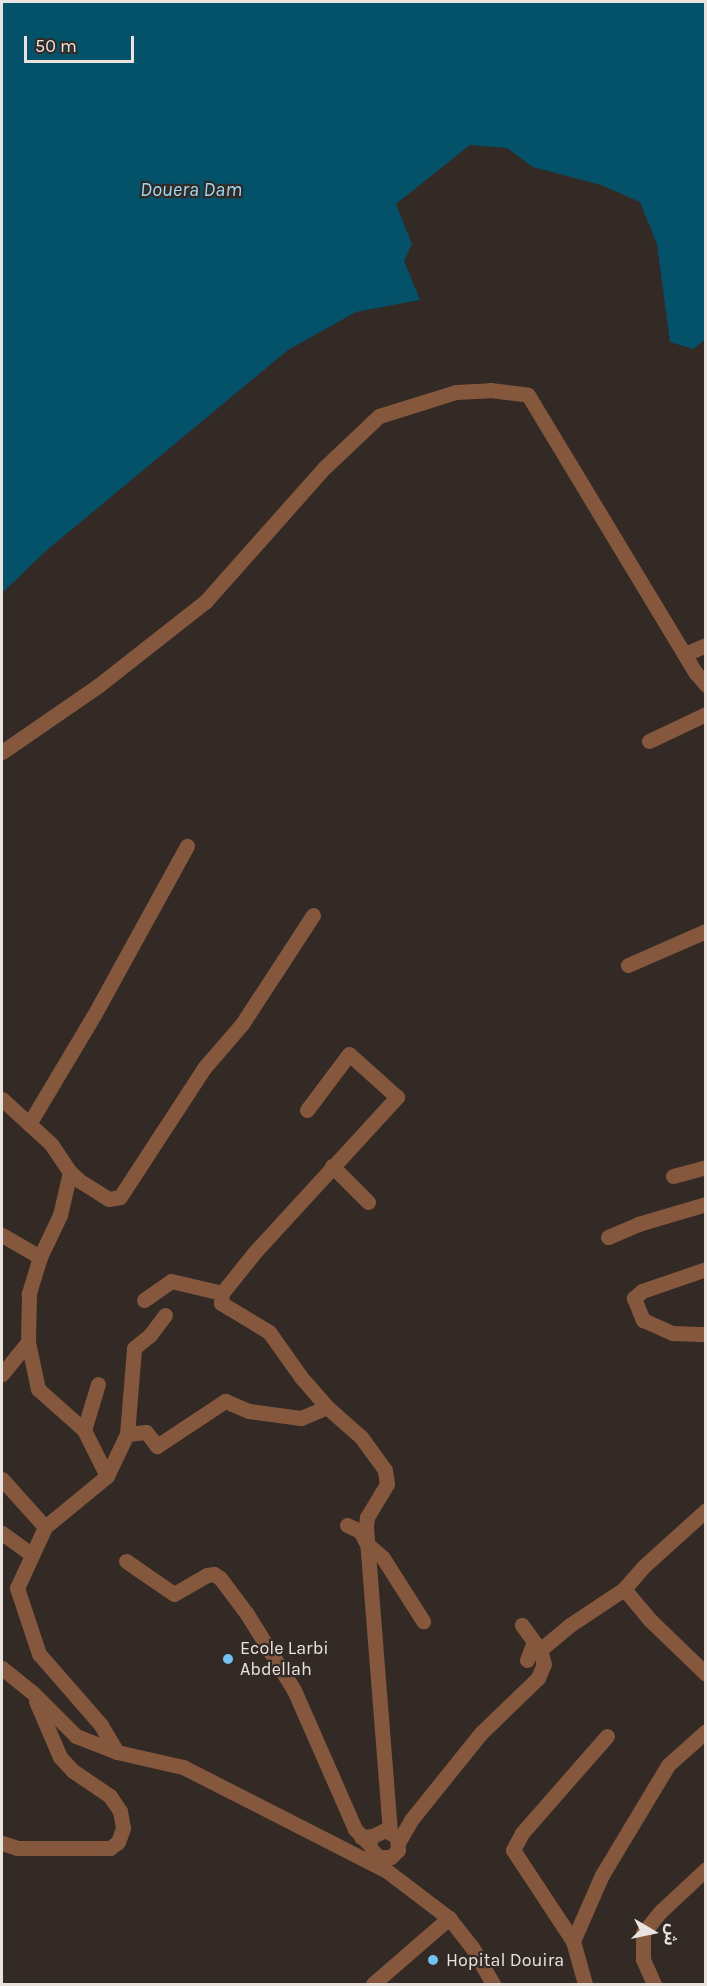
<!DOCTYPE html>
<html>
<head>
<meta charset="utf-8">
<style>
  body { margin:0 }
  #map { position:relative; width:707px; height:1986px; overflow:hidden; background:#332925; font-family:Karla,"Noto Sans Arabic",sans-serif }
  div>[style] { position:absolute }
  .water>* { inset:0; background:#04516a }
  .minor>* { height:15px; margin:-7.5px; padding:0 7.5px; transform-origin:7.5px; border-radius:7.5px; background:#85583e }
  .dots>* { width:16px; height:16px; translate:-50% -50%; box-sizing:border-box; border:3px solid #332925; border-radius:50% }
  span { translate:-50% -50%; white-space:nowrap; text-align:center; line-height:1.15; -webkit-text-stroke:4.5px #332925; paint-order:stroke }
  .poi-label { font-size:18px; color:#e9e3e0 }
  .left { translate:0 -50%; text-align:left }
  .water-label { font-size:20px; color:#9adaf7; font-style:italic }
  .frame { position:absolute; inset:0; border:3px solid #e9e3e0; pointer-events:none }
  .north { position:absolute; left:623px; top:1902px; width:60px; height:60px; -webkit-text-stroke:4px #332925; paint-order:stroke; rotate:99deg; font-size:16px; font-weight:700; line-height:24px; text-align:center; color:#e9e3e0 }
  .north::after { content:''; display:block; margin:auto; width:21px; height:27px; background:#e9e3e0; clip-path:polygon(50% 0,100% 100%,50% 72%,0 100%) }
  .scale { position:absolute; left:24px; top:36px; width:110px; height:27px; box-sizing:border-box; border:3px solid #e9e3e0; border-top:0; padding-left:8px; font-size:18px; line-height:21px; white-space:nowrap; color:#e9e3e0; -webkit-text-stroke:4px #332925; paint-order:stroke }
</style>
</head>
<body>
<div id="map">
  <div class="water">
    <div style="clip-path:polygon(2px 2px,705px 2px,705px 340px,693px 349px,670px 342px,657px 244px,640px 202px,601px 185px,533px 167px,507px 148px,470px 145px,396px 204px,412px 244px,404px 261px,420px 300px,356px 312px,288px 350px,47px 550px,2px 593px)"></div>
  </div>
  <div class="minor">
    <div style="left:685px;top:654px;width:23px;rotate:-23deg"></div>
    <div style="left:649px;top:741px;width:63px;rotate:-25.3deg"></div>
    <div style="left:2px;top:752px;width:118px;rotate:-34.6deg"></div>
    <div style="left:99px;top:685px;width:135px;rotate:-38.1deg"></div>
    <div style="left:205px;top:602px;width:179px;rotate:-48.4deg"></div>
    <div style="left:324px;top:468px;width:76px;rotate:-43.4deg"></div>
    <div style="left:379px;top:416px;width:81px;rotate:-17.3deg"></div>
    <div style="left:456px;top:392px;width:34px;rotate:-3deg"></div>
    <div style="left:490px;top:390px;width:38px;rotate:7deg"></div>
    <div style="left:528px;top:395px;width:325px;rotate:58.9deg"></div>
    <div style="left:696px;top:673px;width:16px;rotate:50deg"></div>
    <div style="left:628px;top:965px;width:85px;rotate:-23.6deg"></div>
    <div style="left:2px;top:1099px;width:67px;rotate:42.6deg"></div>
    <div style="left:51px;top:1144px;width:34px;rotate:56deg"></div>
    <div style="left:70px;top:1172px;width:44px;rotate:103.1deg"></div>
    <div style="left:60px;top:1215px;width:47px;rotate:115.5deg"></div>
    <div style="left:40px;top:1257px;width:39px;rotate:107deg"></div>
    <div style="left:29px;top:1294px;width:48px;rotate:91.2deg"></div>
    <div style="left:28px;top:1342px;width:48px;rotate:78deg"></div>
    <div style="left:38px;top:1389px;width:62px;rotate:41.7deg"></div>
    <div style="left:84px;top:1430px;width:51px;rotate:63.4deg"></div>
    <div style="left:29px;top:1124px;width:127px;rotate:-59.2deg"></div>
    <div style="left:94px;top:1015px;width:193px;rotate:-61.2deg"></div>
    <div style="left:332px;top:1166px;width:51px;rotate:45deg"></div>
    <div style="left:70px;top:1172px;width:13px;rotate:42deg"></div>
    <div style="left:80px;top:1181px;width:34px;rotate:32deg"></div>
    <div style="left:109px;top:1199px;width:11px;rotate:-10deg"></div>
    <div style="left:120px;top:1197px;width:154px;rotate:-56.9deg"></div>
    <div style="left:204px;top:1068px;width:58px;rotate:-49.2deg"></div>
    <div style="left:242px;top:1024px;width:130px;rotate:-56.9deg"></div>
    <div style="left:673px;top:1176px;width:34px;rotate:-15deg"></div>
    <div style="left:2px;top:1235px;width:44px;rotate:30.1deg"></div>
    <div style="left:608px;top:1237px;width:33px;rotate:-23deg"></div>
    <div style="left:638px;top:1224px;width:71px;rotate:-16.4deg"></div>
    <div style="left:706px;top:1269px;width:68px;rotate:161deg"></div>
    <div style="left:642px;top:1291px;width:11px;rotate:139deg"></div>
    <div style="left:634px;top:1298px;width:24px;rotate:68deg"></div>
    <div style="left:643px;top:1320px;width:32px;rotate:24deg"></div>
    <div style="left:672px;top:1333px;width:34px;rotate:2deg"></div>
    <div style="left:144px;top:1300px;width:33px;rotate:-35deg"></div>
    <div style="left:171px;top:1281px;width:52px;rotate:13.2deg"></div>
    <div style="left:2px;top:1374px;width:41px;rotate:-50.9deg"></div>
    <div style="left:327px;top:1407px;width:45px;rotate:41.4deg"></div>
    <div style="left:361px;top:1437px;width:41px;rotate:54deg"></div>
    <div style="left:385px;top:1470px;width:14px;rotate:82deg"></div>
    <div style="left:387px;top:1484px;width:39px;rotate:121deg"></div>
    <div style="left:367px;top:1517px;width:10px;rotate:96deg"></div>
    <div style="left:366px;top:1527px;width:305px;rotate:85.5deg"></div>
    <div style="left:84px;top:1430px;width:48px;rotate:-73.1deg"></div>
    <div style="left:127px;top:1434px;width:86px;rotate:-85.3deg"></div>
    <div style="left:134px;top:1348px;width:21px;rotate:-39deg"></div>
    <div style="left:150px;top:1335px;width:25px;rotate:-53deg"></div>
    <div style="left:2px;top:1479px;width:64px;rotate:48.1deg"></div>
    <div style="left:347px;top:1525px;width:14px;rotate:25deg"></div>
    <div style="left:360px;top:1531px;width:15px;rotate:62deg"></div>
    <div style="left:367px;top:1544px;width:21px;rotate:41deg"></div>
    <div style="left:383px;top:1558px;width:75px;rotate:57.6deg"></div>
    <div style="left:2px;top:1533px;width:37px;rotate:36deg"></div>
    <div style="left:126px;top:1561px;width:58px;rotate:34.5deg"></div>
    <div style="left:174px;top:1594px;width:38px;rotate:-30deg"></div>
    <div style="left:207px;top:1575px;width:7px;rotate:-8deg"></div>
    <div style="left:214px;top:1574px;width:7px;rotate:34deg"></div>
    <div style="left:220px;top:1578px;width:45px;rotate:53.1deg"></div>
    <div style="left:247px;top:1614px;width:89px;rotate:58.3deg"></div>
    <div style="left:294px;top:1690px;width:152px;rotate:66.3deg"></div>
    <div style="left:355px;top:1829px;width:22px;rotate:47deg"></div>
    <div style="left:624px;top:1589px;width:39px;rotate:50deg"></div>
    <div style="left:649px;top:1619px;width:79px;rotate:44deg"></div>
    <div style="left:540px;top:1650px;width:39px;rotate:-40deg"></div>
    <div style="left:570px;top:1625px;width:65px;rotate:-33.7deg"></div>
    <div style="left:624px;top:1589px;width:29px;rotate:-49deg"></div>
    <div style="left:643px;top:1567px;width:85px;rotate:-42.1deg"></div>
    <div style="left:527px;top:1660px;width:19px;rotate:-69deg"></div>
    <div style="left:2px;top:1668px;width:40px;rotate:39deg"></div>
    <div style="left:33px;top:1693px;width:61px;rotate:45deg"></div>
    <div style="left:76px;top:1736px;width:44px;rotate:21.3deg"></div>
    <div style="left:117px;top:1752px;width:68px;rotate:12.8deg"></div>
    <div style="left:183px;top:1767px;width:229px;rotate:27deg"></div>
    <div style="left:387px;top:1871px;width:78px;rotate:37.2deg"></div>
    <div style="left:449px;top:1918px;width:37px;rotate:52deg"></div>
    <div style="left:472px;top:1947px;width:43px;rotate:60.4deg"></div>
    <div style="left:117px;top:1752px;width:31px;rotate:-121deg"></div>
    <div style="left:101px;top:1725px;width:94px;rotate:-131.1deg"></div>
    <div style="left:39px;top:1654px;width:70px;rotate:-108.4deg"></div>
    <div style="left:17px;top:1588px;width:67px;rotate:-65.3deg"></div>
    <div style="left:45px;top:1527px;width:80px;rotate:-39.4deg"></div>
    <div style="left:107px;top:1476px;width:47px;rotate:-64.5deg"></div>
    <div style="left:127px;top:1434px;width:19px;rotate:-6deg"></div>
    <div style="left:146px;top:1432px;width:18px;rotate:52deg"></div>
    <div style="left:157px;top:1446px;width:82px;rotate:-33.5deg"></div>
    <div style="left:225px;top:1401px;width:26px;rotate:23deg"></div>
    <div style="left:249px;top:1411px;width:52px;rotate:7.7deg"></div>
    <div style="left:301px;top:1418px;width:28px;rotate:-23deg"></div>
    <div style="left:327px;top:1407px;width:40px;rotate:-131deg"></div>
    <div style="left:301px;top:1377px;width:55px;rotate:-125.4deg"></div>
    <div style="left:269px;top:1332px;width:56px;rotate:-148.9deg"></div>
    <div style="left:221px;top:1303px;width:10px;rotate:-84deg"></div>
    <div style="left:222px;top:1293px;width:51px;rotate:-51.3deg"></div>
    <div style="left:254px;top:1253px;width:212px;rotate:-47.5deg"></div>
    <div style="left:397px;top:1097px;width:64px;rotate:-138.1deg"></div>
    <div style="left:349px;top:1054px;width:70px;rotate:126.9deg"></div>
    <div style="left:361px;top:1837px;width:12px;rotate:-5deg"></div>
    <div style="left:373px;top:1836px;width:13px;rotate:-27deg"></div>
    <div style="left:385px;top:1830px;width:14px;rotate:30deg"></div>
    <div style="left:397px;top:1837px;width:13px;rotate:86deg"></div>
    <div style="left:398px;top:1850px;width:10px;rotate:135deg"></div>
    <div style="left:391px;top:1857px;width:13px;rotate:180deg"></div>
    <div style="left:378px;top:1857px;width:9px;rotate:-131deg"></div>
    <div style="left:399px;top:1841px;width:24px;rotate:-60deg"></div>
    <div style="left:411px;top:1820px;width:112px;rotate:-51.2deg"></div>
    <div style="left:481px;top:1733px;width:79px;rotate:-44deg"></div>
    <div style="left:538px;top:1678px;width:15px;rotate:-67deg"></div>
    <div style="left:544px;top:1664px;width:15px;rotate:-106deg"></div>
    <div style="left:540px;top:1650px;width:31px;rotate:-126deg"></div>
    <div style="left:2px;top:1843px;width:16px;rotate:18deg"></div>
    <div style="left:17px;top:1848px;width:93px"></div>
    <div style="left:110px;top:1848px;width:10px;rotate:-37deg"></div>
    <div style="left:118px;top:1842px;width:15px;rotate:-70deg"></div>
    <div style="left:123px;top:1828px;width:17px;rotate:-100deg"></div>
    <div style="left:120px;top:1811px;width:18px;rotate:-124deg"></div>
    <div style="left:110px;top:1796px;width:45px;rotate:-146deg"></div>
    <div style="left:73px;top:1771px;width:19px;rotate:-133deg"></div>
    <div style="left:60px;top:1757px;width:61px;rotate:-113.2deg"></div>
    <div style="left:573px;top:1941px;width:72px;rotate:-66.3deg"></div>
    <div style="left:602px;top:1875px;width:128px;rotate:-59deg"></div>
    <div style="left:668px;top:1765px;width:51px;rotate:-41.8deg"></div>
    <div style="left:373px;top:1984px;width:101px;rotate:-41deg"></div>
    <div style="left:585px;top:1984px;width:45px;rotate:-105.6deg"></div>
    <div style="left:573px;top:1941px;width:109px;rotate:-123.4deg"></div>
    <div style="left:513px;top:1850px;width:19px;rotate:-62deg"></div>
    <div style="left:522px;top:1833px;width:129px;rotate:-48.8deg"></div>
    <div style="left:654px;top:1984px;width:27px;rotate:-114deg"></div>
    <div style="left:643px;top:1959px;width:26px;rotate:-90deg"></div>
    <div style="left:643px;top:1933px;width:28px;rotate:-51deg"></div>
    <div style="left:661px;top:1911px;width:62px;rotate:-43deg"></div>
  </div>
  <div class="dots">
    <div style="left:228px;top:1659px;background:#72c1f5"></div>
    <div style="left:433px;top:1960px;background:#72c1f5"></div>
  </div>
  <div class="poi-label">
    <span class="left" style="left:240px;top:1659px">Ecole Larbi<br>Abdellah</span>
    <span class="left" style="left:446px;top:1960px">Hopital Douira</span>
  </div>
  <div class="water-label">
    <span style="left:191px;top:189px">Douera Dam</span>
  </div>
  <div class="frame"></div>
  <div class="north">ش</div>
  <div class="scale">50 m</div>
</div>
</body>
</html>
